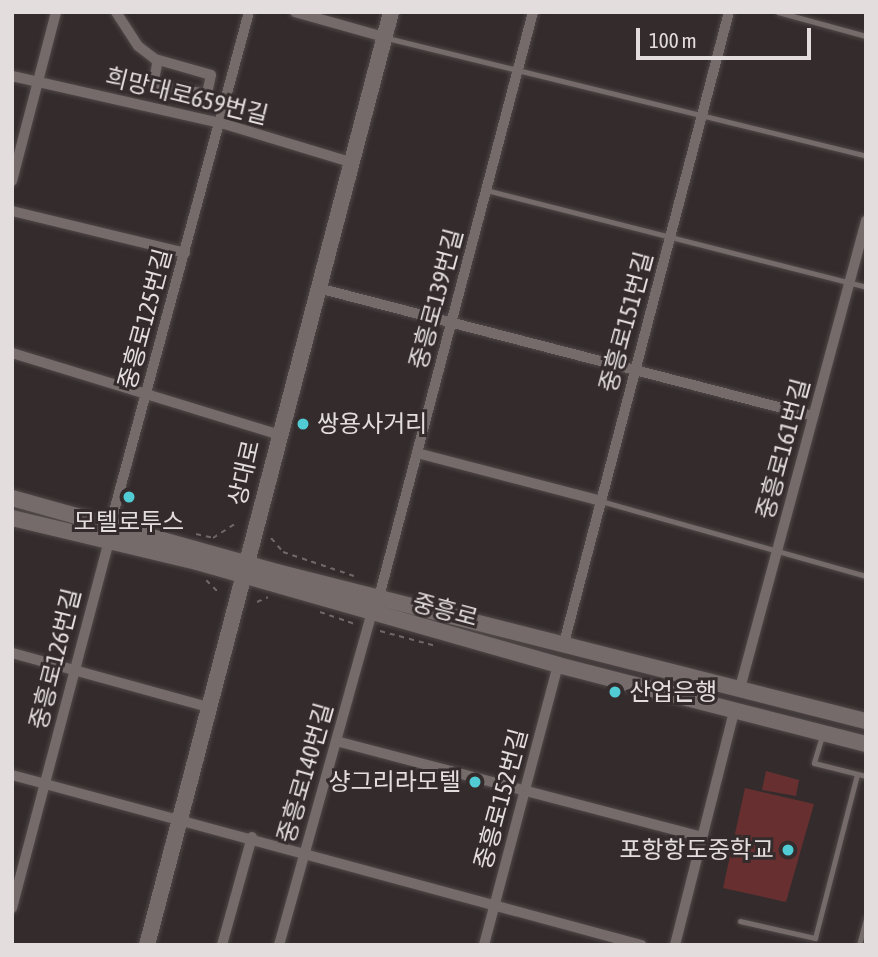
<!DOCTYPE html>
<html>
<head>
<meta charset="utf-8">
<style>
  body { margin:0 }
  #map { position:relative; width:878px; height:957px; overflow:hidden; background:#342c2c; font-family:"Asap Condensed","Noto Sans KR",sans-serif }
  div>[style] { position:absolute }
  .green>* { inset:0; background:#672f2f }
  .path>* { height:2px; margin-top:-1px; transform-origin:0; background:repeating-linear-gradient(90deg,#6f6868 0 5px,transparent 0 10px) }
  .roads { filter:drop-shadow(0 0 2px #504848) drop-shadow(0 0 2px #504848) }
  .lane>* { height:5px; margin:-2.5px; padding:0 2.5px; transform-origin:2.5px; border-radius:2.5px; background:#756b6b }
  .street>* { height:10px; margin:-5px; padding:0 5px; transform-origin:5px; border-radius:5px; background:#756b6b }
  .secondary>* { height:16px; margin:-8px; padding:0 8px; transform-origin:8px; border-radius:8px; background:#756b6b }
  .dots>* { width:19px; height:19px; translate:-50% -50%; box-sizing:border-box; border:4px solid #342c2c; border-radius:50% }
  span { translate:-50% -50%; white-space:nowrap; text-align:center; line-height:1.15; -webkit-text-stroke:6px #342c2c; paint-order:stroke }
  .street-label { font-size:24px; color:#e3dddd }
  .poi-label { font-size:24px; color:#e3dddd }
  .left { translate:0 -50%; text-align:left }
  .right { translate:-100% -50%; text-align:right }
  .frame { position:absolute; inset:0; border:14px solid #e3dddd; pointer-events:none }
  .scale { position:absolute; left:636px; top:28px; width:175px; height:32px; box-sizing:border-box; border:4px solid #e3dddd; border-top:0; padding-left:9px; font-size:21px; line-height:24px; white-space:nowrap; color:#e3dddd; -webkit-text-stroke:5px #342c2c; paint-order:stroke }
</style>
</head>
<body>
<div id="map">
  <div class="green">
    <div style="clip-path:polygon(766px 771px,799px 780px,796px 796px,762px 790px)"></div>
    <div style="clip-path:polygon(745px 788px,814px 804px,786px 902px,723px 888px)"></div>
  </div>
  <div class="path">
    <div style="left:196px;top:534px;width:17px;rotate:13deg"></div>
    <div style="left:213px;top:538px;width:27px;rotate:-33deg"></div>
    <div style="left:271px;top:538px;width:18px;rotate:49deg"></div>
    <div style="left:283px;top:552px;width:75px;rotate:18.7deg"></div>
    <div style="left:206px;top:580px;width:16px;rotate:45deg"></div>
    <div style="left:257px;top:602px;width:12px;rotate:-24deg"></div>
    <div style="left:320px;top:612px;width:40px;rotate:18.9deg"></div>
    <div style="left:380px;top:631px;width:58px;rotate:15deg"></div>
  </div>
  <div class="roads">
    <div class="lane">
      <div style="left:778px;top:12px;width:91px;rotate:15.3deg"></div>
      <div style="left:387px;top:38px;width:493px;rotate:13.8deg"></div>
      <div style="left:486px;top:190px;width:392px;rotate:14.3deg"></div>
      <div style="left:601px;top:501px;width:275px;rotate:15.8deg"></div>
      <div style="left:822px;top:736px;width:28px;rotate:107deg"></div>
      <div style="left:814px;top:763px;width:54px;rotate:14deg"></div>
      <div style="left:740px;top:921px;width:77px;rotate:12.8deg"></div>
      <div style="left:815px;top:938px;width:169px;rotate:-75.6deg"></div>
      <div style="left:859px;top:945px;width:28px;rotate:-75deg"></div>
    </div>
    <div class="street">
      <div style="left:116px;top:12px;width:40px;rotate:57.1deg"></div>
      <div style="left:138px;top:46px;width:21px;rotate:37deg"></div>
      <div style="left:155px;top:59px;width:58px;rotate:15.9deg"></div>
      <div style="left:211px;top:75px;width:19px;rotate:102deg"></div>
      <div style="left:207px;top:94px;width:55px;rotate:-170.5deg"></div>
      <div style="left:153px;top:85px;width:25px;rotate:-79deg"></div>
      <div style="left:295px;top:12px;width:92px;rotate:15.7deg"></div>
      <div style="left:12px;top:76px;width:214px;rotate:12.7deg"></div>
      <div style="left:221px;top:123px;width:135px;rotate:16.8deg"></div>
      <div style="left:12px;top:181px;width:175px;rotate:-75.4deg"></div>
      <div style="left:12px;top:211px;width:178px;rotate:13.6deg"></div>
      <div style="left:318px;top:288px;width:511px;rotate:14.5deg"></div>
      <div style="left:12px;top:353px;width:277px;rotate:17deg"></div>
      <div style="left:417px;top:453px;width:190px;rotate:14.6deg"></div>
      <div style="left:110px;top:526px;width:532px;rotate:-74.87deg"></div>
      <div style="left:379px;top:597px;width:605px;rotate:-75.25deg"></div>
      <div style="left:564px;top:643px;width:652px;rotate:-75.35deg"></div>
      <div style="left:12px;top:653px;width:203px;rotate:15.4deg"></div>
      <div style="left:740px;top:688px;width:484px;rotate:-74.9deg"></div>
      <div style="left:336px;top:741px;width:379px;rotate:14.7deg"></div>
      <div style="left:12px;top:775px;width:652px;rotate:15.12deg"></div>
      <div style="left:12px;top:908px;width:376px;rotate:-75.2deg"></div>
      <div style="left:222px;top:945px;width:112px;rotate:-74.5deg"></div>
      <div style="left:279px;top:945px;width:345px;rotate:-74.4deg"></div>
      <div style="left:484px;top:945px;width:290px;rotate:-75.2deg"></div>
      <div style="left:675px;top:945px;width:240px;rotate:-75.8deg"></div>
    </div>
    <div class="secondary">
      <div style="left:12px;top:498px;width:275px;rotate:15.6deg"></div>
      <div style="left:277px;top:572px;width:608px;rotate:14.2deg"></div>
      <div style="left:12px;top:518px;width:190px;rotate:13.4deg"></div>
      <div style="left:197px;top:562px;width:375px;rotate:15.9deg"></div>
      <div style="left:558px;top:665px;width:318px;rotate:14.4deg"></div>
      <div style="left:147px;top:945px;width:964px;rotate:-75.34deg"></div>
    </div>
  </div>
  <div class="dots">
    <div style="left:303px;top:424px;background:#51ccd4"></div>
    <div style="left:129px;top:497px;background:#51ccd4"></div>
    <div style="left:615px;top:692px;background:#51ccd4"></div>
    <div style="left:475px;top:782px;background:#51ccd4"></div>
    <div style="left:788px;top:850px;background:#51ccd4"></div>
  </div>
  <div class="street-label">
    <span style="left:187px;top:96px;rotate:14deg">희망대로659번길</span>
    <span style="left:436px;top:299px;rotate:-75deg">중흥로139번길</span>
    <span style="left:145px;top:319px;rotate:-75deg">중흥로125번길</span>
    <span style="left:626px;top:322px;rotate:-75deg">중흥로151번길</span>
    <span style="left:783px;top:449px;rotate:-75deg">중흥로161번길</span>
    <span style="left:244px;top:473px;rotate:-77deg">상대로</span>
    <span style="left:445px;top:610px;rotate:15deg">중흥로</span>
    <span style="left:55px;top:659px;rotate:-76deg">중흥로126번길</span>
    <span style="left:305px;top:773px;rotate:-74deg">중흥로140번길</span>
    <span style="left:501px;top:799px;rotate:-75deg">중흥로152번길</span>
  </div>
  <div class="poi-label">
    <span class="left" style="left:317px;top:424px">쌍용사거리</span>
    <span style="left:129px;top:522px">모텔로투스</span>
    <span class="left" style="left:629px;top:692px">산업은행</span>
    <span class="right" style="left:461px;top:782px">샹그리라모텔</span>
    <span class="right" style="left:774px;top:850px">포항항도중학교</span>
  </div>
  <div class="frame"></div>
  <div class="scale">100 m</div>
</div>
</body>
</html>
